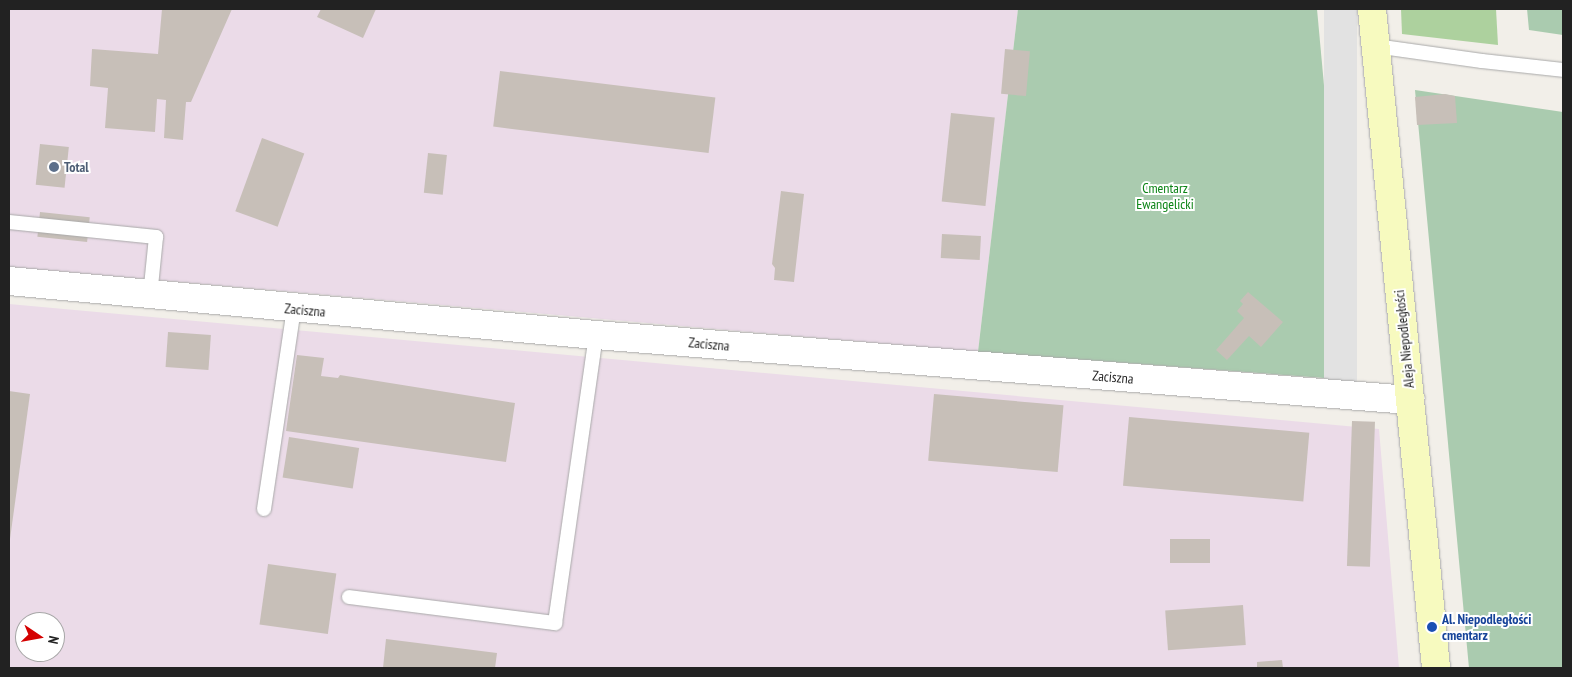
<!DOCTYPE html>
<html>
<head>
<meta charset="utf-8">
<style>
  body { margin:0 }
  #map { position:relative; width:1572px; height:677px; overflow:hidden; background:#f2efe9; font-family:"PT Sans Narrow",sans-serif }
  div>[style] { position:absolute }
  .industrial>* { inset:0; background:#ebdbe8 }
  .forest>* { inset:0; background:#add19e }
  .cemetery>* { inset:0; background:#aacbaf }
  .parking>* { inset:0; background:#e2e2e2; transform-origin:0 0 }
  .building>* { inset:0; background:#c7bfb8; transform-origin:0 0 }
  .roads { filter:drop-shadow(0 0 1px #a9a9a9) drop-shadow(0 0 1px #a9a9a9) }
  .lane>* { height:14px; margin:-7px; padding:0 7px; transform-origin:7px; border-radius:7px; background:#fff }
  .street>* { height:28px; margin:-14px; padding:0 14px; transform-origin:14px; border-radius:14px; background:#fff }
  .secondary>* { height:28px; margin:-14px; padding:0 14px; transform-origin:14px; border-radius:14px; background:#f7fabf }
  .dots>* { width:14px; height:14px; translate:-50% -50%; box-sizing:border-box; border:2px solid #fff; border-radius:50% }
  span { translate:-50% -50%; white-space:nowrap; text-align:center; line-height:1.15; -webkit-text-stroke:4px #fff; paint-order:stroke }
  .service-label { font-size:14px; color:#4e5e75; font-weight:700 }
  .left { translate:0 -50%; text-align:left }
  .park-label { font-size:14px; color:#0c8416 }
  .street-label { font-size:14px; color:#222 }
  .transit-label { font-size:14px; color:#164399; font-weight:700 }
  .frame { position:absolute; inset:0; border:10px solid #222; pointer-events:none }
  .north { position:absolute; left:15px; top:612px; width:50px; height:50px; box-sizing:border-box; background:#fff; border:1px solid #a7a7a7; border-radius:50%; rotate:102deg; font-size:14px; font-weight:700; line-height:20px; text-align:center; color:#222 }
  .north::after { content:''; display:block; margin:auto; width:18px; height:22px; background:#d40000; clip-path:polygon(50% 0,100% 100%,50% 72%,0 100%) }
</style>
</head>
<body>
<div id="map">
  <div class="industrial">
    <i style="clip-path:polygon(9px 9px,1018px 9px,978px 352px,9px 267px)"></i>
    <i style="clip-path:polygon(evenodd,9px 304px,1379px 429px,1399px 668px,9px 668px,9px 304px,25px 622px,55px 622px,55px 652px,25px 652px,25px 622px)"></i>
  </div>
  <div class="forest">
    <i style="clip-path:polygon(1401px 9px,1496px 9px,1498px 45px,1402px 34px)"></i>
  </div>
  <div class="cemetery">
    <i style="clip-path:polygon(1018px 9px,1317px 9px,1351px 380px,978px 352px)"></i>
    <i style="clip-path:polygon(1527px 9px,1563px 9px,1563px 35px,1529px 30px)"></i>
    <i style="clip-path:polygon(1415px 90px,1563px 112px,1563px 668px,1469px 668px)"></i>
  </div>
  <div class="parking">
    <i style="left:1324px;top:9px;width:33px;height:374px"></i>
  </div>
  <div class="building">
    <i style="clip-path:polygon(162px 9px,232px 9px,191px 102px,186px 102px,183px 140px,164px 138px,166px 100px,157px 99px,155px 132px,105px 128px,108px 88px,90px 86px,92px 49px,158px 54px)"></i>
    <i style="clip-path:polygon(321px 9px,376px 9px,363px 38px,317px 17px)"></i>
    <i style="left:1005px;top:49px;width:25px;height:45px;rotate:5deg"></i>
    <i style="left:500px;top:71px;width:217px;height:56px;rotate:7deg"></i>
    <i style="clip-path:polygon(1445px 94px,1455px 96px,1457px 123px,1417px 125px,1415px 97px)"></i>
    <i style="left:951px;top:113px;width:44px;height:89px;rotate:6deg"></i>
    <i style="left:262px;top:138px;width:45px;height:78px;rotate:20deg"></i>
    <i style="left:40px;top:144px;width:29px;height:41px;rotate:6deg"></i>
    <i style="left:428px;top:153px;width:19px;height:40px;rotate:6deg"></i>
    <i style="clip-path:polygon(781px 191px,804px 194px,794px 282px,774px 280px,775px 268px,772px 264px)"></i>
    <i style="left:40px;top:212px;width:50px;height:25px;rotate:6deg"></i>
    <i style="left:942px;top:234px;width:39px;height:24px;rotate:3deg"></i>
    <i style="clip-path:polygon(1248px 292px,1283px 322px,1261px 347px,1249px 336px,1227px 360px,1216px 350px,1244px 318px,1237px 311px,1243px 304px,1240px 301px)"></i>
    <i style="left:168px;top:332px;width:43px;height:35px;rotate:4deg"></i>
    <i style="clip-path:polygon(297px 355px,324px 358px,321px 376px,338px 378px,340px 375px,515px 403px,506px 462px,286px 431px)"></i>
    <i style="clip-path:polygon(9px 391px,30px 394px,10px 539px,9px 539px)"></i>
    <i style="left:934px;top:394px;width:130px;height:67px;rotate:5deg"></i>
    <i style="left:1129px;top:417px;width:181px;height:69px;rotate:5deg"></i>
    <i style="left:1352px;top:421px;width:23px;height:145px;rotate:2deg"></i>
    <i style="left:289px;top:437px;width:71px;height:41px;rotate:9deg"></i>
    <i style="left:1210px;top:539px;width:24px;height:40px;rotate:90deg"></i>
    <i style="left:268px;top:564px;width:69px;height:61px;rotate:8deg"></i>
    <i style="left:1243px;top:605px;width:40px;height:78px;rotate:86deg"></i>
    <i style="clip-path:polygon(386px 639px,497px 653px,495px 668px,383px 668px)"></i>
    <i style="clip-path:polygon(1282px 660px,1283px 668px,1257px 668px,1257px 662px)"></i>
  </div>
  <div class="roads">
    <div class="lane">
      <i style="left:1375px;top:46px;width:108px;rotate:8deg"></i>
      <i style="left:1482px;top:61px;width:81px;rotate:6.3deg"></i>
      <i style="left:9px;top:222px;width:148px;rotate:5.8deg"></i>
      <i style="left:156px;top:237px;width:59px;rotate:95.8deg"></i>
      <i style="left:264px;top:509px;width:202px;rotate:-81.5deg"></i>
      <i style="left:349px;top:597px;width:208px;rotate:7.2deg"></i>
      <i style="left:555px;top:623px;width:291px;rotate:-81.9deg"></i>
    </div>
    <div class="street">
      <i style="left:9px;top:281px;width:589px;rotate:5.26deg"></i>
      <i style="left:596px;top:335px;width:817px;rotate:4.57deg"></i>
    </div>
    <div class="secondary">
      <i style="left:1372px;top:9px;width:662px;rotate:84.45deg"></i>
    </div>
  </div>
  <div class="dots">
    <i style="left:54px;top:167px;background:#5c6f8a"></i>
    <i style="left:1432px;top:627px;background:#1a4fb4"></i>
  </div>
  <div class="service-label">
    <span class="left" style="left:64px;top:167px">Total</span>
  </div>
  <div class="park-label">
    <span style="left:1165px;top:196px">Cmentarz<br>Ewangelicki</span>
  </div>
  <div class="street-label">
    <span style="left:305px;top:310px;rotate:5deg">Zaciszna</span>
    <span style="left:1404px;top:339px;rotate:-96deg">Aleja Niepodległości</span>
    <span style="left:709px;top:344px;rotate:5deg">Zaciszna</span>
    <span style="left:1113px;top:377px;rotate:5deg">Zaciszna</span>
  </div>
  <div class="transit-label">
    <span class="left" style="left:1442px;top:627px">Al. Niepodległości<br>cmentarz</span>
  </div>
  <div class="frame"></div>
  <div class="north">N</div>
</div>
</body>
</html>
